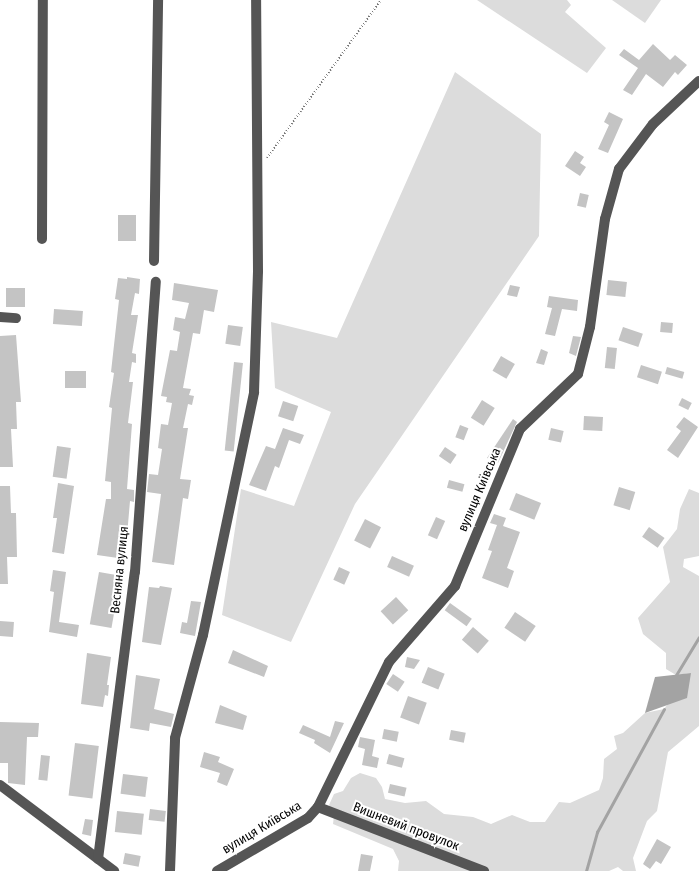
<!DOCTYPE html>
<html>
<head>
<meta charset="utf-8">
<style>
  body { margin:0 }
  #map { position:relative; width:699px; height:871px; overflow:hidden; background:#fff; font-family:"Fira Sans Condensed",sans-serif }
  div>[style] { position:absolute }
  .green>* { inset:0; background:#dcdcdc }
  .water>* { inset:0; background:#a3a3a3 }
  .stream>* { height:3px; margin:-1.5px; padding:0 1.5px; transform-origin:1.5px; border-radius:1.5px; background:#a3a3a3 }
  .building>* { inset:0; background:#c4c4c4; transform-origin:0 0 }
  .path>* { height:2px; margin-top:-1px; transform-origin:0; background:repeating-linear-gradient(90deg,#777 0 1px,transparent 0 3px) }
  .minor>* { height:10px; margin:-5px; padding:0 5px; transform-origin:5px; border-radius:5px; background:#555 }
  span { translate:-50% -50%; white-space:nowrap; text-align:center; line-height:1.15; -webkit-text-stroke:4px #fff; paint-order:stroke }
  .street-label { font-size:13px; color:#000 }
</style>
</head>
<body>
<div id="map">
  <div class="green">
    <i style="clip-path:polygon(477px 0,567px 0,571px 5px,565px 12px,606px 48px,587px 73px)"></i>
    <i style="clip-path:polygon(612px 0,661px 0,645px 23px)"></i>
    <i style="clip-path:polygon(455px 72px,541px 134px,539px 236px,355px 504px,291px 642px,222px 615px,241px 489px,294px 506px,331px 412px,275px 388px,271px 322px,337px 338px)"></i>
    <i style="clip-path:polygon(689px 489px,699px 493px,699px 556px,684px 559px,683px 567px,699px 576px,699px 726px,668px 752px,657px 811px,647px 821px,633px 858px,636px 871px,623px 871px,618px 867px,609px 871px,398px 871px,399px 861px,393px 849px,333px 824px,334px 815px,329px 805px,334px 794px,343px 791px,351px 778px,360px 773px,376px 778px,382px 787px,385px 799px,405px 803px,426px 801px,444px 814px,473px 817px,491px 824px,512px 815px,530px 822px,545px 822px,559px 802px,570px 803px,599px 790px,603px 778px,604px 759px,617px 749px,614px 736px,623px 733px,645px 713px,664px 709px,691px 673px,676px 675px,666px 669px,666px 653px,643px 634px,638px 618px,670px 582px,663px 547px,677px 529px,680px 509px)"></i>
  </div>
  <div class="water">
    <i style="clip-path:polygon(691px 673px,687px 698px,645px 713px,655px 677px)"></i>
  </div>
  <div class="stream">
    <i style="left:676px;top:675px;width:44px;rotate:-58.8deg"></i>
    <i style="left:586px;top:871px;width:41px;rotate:-74.2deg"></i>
    <i style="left:597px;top:832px;width:140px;rotate:-61.4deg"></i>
  </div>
  <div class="building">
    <i style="clip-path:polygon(653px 44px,670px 60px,675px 55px,687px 65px,678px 75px,675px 72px,663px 87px,646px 74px,632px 95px,623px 90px,638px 68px,619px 55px,624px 49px,639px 60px)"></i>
    <i style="clip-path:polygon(609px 112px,623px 119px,608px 153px,598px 149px,609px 125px,604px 122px)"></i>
    <i style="clip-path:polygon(575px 151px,584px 157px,580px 163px,586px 167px,580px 176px,565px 166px)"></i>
    <i style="left:580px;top:193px;width:9px;height:13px;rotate:13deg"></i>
    <i style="left:136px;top:215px;width:26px;height:18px;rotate:90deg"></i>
    <i style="clip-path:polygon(127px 277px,140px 279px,139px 294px,135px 293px,131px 315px,138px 315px,132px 353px,136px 354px,136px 363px,132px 362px,129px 382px,133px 382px,128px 423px,132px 424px,127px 489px,134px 490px,134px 502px,130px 501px,125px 559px,97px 555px,106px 499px,111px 499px,111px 482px,105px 481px,112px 408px,109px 407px,114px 373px,111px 372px,119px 300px,115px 299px,118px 278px,127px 279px)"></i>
    <i style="left:608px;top:280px;width:19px;height:15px;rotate:6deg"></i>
    <i style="clip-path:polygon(174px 283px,218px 290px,214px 312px,204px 310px,200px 334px,193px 333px,183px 388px,191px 389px,189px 395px,194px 396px,192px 405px,188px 404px,183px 428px,188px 428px,180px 479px,191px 480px,188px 499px,183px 498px,174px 565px,152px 562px,161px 494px,147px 492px,149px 474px,158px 475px,162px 449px,158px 448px,161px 424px,168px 425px,172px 403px,166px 402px,167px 397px,161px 396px,170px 350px,177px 351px,180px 332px,173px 330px,175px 317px,185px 319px,189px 303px,172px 300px)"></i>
    <i style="clip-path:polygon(510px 285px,520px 287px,517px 297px,507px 295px)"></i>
    <i style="left:6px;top:288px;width:19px;height:19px"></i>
    <i style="clip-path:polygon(549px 296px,578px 300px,577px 311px,562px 309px,555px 336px,545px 334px,552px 308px,547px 307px)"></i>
    <i style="left:54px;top:309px;width:29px;height:15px;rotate:4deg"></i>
    <i style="left:661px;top:322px;width:12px;height:10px;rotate:5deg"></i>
    <i style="left:228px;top:325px;width:15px;height:19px;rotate:8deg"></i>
    <i style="left:623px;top:327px;width:21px;height:14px;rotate:19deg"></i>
    <i style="clip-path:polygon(16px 335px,21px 402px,16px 402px,17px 429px,11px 429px,13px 467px,0 467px,0 336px)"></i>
    <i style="clip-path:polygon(573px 336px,581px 337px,576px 356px,569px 353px)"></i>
    <i style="left:607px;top:347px;width:10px;height:21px;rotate:6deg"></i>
    <i style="clip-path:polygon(541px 349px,548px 352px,544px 365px,536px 363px)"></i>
    <i style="left:501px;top:356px;width:16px;height:17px;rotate:30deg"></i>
    <i style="left:234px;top:362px;width:9px;height:89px;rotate:6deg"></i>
    <i style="left:641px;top:365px;width:22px;height:13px;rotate:18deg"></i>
    <i style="left:667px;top:367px;width:18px;height:7px;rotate:16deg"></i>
    <i style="left:65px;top:371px;width:21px;height:17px"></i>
    <i style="left:682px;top:398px;width:11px;height:8px;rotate:27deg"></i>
    <i style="left:482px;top:400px;width:15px;height:21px;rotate:32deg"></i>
    <i style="left:283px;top:401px;width:16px;height:16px;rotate:18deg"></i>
    <i style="left:584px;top:416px;width:19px;height:14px;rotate:3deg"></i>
    <i style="clip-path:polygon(684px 417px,698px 427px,678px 458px,667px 450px,681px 431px,676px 427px)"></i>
    <i style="clip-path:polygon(513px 419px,517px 422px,498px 463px,487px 458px)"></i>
    <i style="left:460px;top:425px;width:9px;height:13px;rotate:21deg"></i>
    <i style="clip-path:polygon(283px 428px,304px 435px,300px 444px,289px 440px,279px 468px,275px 466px,266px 491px,249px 485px,266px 446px,275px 449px)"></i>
    <i style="left:551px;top:428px;width:13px;height:12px;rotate:13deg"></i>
    <i style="left:57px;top:446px;width:14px;height:31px;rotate:8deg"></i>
    <i style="left:445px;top:447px;width:14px;height:11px;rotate:34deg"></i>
    <i style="left:449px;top:480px;width:16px;height:8px;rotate:15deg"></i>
    <i style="clip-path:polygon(58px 483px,74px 486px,64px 554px,52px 552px,57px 518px,53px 518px)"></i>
    <i style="clip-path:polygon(0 486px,10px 486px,11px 513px,16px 513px,17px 557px,7px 557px,8px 584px,0 584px)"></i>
    <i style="left:619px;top:487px;width:17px;height:19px;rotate:17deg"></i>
    <i style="left:516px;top:493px;width:27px;height:18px;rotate:22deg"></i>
    <i style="clip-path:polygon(494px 514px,506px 518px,503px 526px,520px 532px,507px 568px,514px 571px,508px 588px,482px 578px,492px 551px,488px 550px,497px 525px,490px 523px)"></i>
    <i style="left:436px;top:517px;width:10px;height:20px;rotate:24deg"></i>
    <i style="left:365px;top:519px;width:18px;height:24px;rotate:27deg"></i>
    <i style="left:649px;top:527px;width:19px;height:12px;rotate:35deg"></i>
    <i style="left:392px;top:556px;width:24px;height:12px;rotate:24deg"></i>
    <i style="left:339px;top:567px;width:12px;height:14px;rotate:24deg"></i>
    <i style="clip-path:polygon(53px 570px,66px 572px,59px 622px,79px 625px,77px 637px,49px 632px,54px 592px,50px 591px)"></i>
    <i style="left:99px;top:572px;width:22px;height:53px;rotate:10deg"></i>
    <i style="clip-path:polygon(160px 586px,172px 588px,161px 645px,142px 642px,149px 587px,159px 588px)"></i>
    <i style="left:396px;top:597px;width:18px;height:21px;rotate:47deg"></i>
    <i style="clip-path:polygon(191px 601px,201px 602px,195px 636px,180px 633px,182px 622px,187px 623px)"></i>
    <i style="left:450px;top:603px;width:27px;height:9px;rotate:36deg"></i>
    <i style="left:515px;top:612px;width:25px;height:19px;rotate:34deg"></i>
    <i style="left:0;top:621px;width:14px;height:15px;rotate:4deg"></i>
    <i style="left:473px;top:627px;width:21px;height:17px;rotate:41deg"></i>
    <i style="clip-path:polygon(233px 650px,268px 666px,264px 677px,228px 663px)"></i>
    <i style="clip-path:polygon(87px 653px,111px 657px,107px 685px,109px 685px,108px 696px,105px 695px,103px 707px,81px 704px)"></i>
    <i style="clip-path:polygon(407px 657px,420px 660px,414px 669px,405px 667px)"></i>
    <i style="left:428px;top:667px;width:18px;height:17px;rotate:22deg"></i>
    <i style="left:393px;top:674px;width:14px;height:12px;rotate:34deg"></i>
    <i style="clip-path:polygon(136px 675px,160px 679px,154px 709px,174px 714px,171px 727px,150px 723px,149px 731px,130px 728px)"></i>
    <i style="left:408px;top:696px;width:20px;height:23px;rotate:20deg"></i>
    <i style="clip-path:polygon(220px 705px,247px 716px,243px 730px,215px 723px)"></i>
    <i style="clip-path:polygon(335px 721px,344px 723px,330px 753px,314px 743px,315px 740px,299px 733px,303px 725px,330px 737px)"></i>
    <i style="clip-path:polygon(0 722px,39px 723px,38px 737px,27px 737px,25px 785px,8px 783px,8px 763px,0 763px)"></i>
    <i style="left:384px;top:729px;width:15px;height:10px;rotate:11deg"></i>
    <i style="left:451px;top:730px;width:15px;height:10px;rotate:11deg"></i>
    <i style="clip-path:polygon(360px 737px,375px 740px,372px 756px,379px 758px,377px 768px,362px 765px,365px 749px,358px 747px)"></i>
    <i style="left:75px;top:743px;width:24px;height:53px;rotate:7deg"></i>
    <i style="clip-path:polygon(204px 752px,220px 757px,218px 762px,234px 769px,227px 786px,217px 782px,220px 773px,200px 767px)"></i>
    <i style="left:389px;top:754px;width:16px;height:10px;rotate:15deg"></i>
    <i style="left:41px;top:755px;width:9px;height:25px;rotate:6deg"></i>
    <i style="left:123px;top:774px;width:25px;height:20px;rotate:7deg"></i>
    <i style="left:390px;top:784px;width:17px;height:9px;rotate:13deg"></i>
    <i style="left:150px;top:809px;width:16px;height:11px;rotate:7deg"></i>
    <i style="left:117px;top:811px;width:27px;height:21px;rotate:6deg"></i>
    <i style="clip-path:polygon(85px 819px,93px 820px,91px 836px,82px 834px)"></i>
    <i style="clip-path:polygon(657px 839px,671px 847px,661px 864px,656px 861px,650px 869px,643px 864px)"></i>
    <i style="left:125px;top:853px;width:16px;height:11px;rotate:11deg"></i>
    <i style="clip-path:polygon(361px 854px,373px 856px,370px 871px,358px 871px)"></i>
  </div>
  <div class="path">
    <i style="left:267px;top:158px;width:195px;rotate:-54.2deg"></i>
  </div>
  <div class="minor">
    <i style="left:42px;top:239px;width:239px;rotate:-89.8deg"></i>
    <i style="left:154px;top:261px;width:261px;rotate:-89.1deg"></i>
    <i style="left:0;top:317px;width:16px;rotate:4deg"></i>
    <i style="left:0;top:785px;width:143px;rotate:37deg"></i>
    <i style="left:318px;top:807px;width:178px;rotate:21.1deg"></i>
    <i style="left:98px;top:859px;width:289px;rotate:-82.7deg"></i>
    <i style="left:135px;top:572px;width:291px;rotate:-85.9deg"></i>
    <i style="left:170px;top:871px;width:133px;rotate:-87.8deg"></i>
    <i style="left:175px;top:738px;width:107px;rotate:-74.8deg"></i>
    <i style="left:203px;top:635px;width:248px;rotate:-78.1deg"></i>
    <i style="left:254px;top:392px;width:121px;rotate:-88.1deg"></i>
    <i style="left:258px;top:271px;width:271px;rotate:-90.4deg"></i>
    <i style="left:217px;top:871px;width:105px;rotate:-30.2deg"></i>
    <i style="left:308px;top:818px;width:15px;rotate:-48deg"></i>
    <i style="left:318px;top:807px;width:161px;rotate:-63.9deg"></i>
    <i style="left:389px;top:662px;width:101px;rotate:-49deg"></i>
    <i style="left:455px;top:586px;width:170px;rotate:-67.5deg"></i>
    <i style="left:520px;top:429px;width:80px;rotate:-43.5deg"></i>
    <i style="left:578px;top:374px;width:49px;rotate:-75.7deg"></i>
    <i style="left:590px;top:327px;width:109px;rotate:-82.1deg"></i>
    <i style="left:605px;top:219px;width:52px;rotate:-74.4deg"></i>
    <i style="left:619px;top:169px;width:56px;rotate:-52.9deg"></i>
    <i style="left:653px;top:124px;width:63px;rotate:-43.1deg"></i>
  </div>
  <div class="street-label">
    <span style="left:480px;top:490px;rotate:-67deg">вулиця Київська</span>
    <span style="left:120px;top:570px;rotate:-84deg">Весняна вулиця</span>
    <span style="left:406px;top:827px;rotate:21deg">Вишневий провулок</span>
    <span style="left:262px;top:828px;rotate:-31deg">вулиця Київська</span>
  </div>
</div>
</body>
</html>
